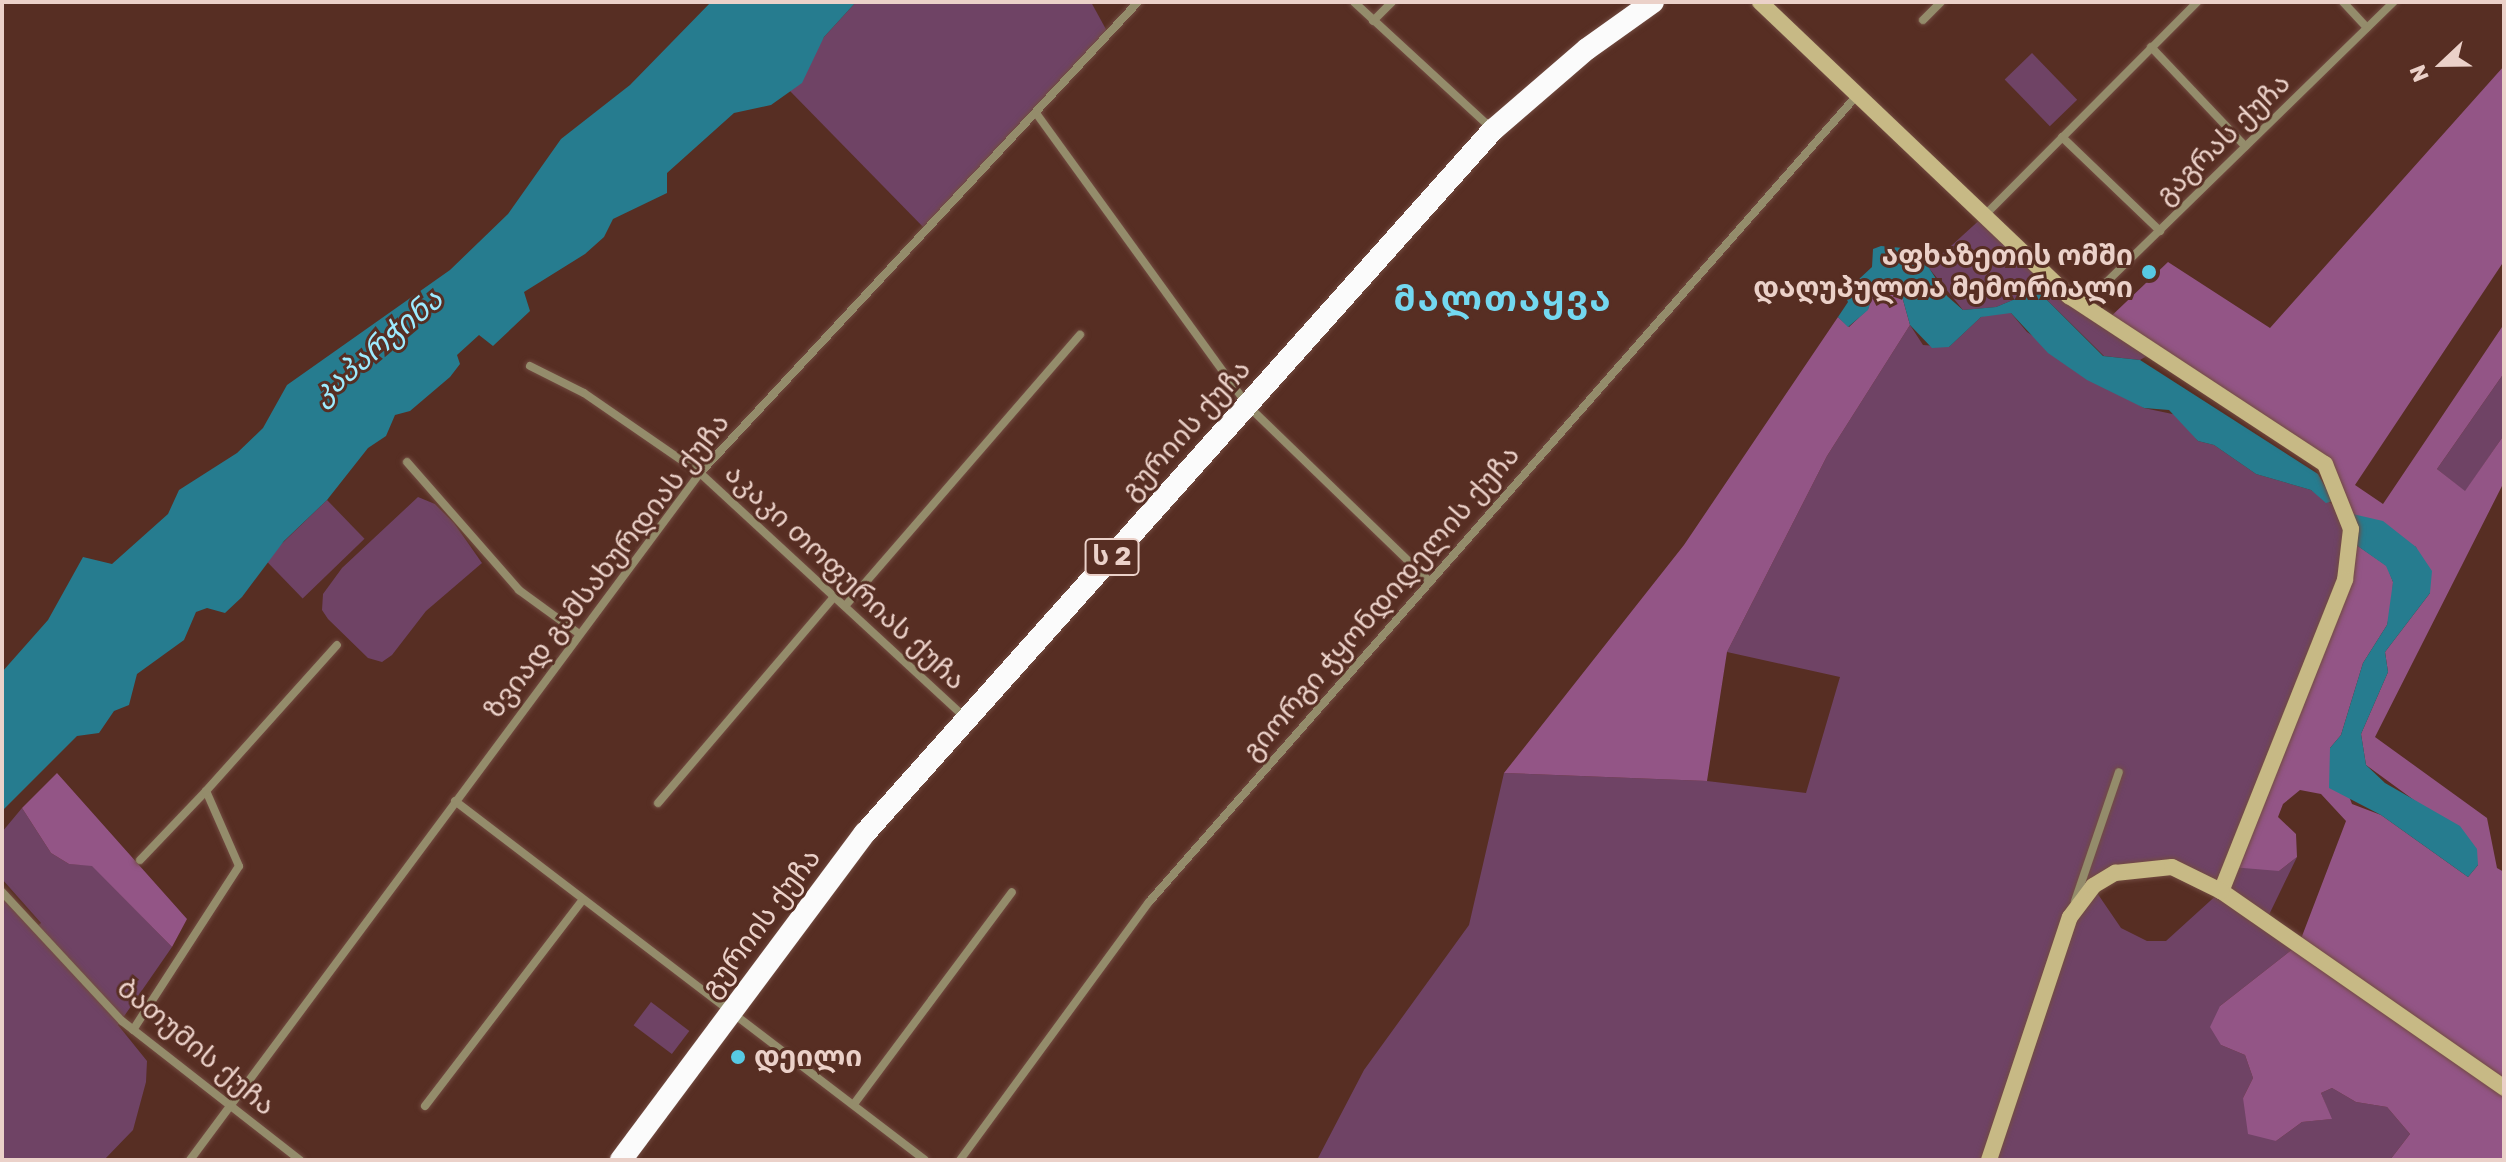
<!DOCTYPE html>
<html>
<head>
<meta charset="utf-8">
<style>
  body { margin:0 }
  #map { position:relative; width:2506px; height:1162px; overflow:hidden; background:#572e23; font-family:Rubik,"Noto Sans Georgian",sans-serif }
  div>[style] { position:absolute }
  .green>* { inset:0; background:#6f4365; transform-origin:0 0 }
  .forest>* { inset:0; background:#935586 }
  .water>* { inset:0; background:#267c8f }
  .roads { filter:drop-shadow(0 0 2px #724b41) drop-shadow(0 0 2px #724b41) }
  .street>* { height:8px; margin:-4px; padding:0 4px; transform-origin:4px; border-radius:4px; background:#948c6b }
  .secondary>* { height:16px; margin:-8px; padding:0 8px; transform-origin:8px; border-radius:8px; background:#c7b985 }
  .highway>* { height:22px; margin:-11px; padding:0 11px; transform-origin:11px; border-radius:11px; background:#fbfbfb }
  .dots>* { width:22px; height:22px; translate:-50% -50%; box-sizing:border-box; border:4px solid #572e23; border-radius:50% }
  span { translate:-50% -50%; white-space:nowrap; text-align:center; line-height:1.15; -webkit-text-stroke:6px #572e23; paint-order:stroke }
  .shield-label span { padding:2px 6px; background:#572e23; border:2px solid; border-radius:6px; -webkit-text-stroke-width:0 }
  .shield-label { font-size:26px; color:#ebd1c9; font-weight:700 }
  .street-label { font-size:28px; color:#ebd1c9 }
  .poi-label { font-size:28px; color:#ebd1c9; font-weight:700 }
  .right { translate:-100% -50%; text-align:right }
  .left { translate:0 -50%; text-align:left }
  .water-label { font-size:30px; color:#9debff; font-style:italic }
  .district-label { font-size:36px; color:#73d8f0; font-weight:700; letter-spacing:2px }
  .frame { position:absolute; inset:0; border:4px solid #ebd1c9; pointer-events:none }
  .north { position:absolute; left:2402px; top:24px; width:80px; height:80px; -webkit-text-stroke:6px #572e23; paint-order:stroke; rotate:248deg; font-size:22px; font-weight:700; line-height:32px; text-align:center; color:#ebd1c9 }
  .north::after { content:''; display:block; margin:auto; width:28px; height:36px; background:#ebd1c9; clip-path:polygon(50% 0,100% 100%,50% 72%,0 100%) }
</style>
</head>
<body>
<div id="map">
  <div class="green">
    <i style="clip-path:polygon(856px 2px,1091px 2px,1108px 33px,928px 232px,789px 90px,824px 37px)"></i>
    <i style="left:2032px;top:53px;width:65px;height:38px;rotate:46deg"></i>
    <i style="clip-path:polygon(1985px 215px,2063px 291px,2150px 354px,2140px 360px,2104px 356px,2037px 290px,1996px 307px,1963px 310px,1928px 267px)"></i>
    <i style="clip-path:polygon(evenodd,1996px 311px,2011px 313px,2027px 332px,2144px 408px,2177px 415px,2198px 441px,2214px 445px,2256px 474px,2311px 490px,2344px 512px,2352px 542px,2255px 810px,2279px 871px,2297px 857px,2266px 921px,2299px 944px,2220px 1006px,2221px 1045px,2245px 1055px,2253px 1078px,2243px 1098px,2276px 1141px,2302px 1122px,2331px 1119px,2321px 1093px,2332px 1088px,2356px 1102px,2387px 1107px,2410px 1134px,2390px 1160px,1317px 1160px,1364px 1070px,1469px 925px,1504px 773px,1707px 781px,1806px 793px,1840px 677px,1727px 652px,1827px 456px,1910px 325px,1923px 345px,1949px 347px,1981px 317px,1996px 311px,2172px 867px,2221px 891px,2166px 941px,2147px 941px,2121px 928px,2093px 887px,2172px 867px)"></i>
    <i style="clip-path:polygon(2504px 373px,2504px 435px,2465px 492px,2437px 469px)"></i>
    <i style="clip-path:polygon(418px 497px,435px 504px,454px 523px,482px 563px,426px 611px,392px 655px,382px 662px,368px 658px,328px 619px,322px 610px,323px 594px,342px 568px)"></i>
    <i style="left:327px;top:500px;width:54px;height:86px;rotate:46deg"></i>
    <i style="clip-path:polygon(22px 808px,51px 853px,69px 864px,92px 865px,172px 947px,118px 1025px,147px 1061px,146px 1082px,133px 1130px,104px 1160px,2px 1160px,2px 898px,33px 930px,41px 923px,2px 879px,2px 832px)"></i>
    <i style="left:651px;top:1002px;width:48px;height:29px;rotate:37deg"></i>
  </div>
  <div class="forest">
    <i style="clip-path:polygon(2504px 66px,2504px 261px,2355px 485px,2383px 504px,2504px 324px,2504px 373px,2437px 469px,2465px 491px,2504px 435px,2504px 482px,2375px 737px,2487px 818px,2497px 868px,2504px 872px,2504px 1160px,2390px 1160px,2410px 1134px,2387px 1107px,2356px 1102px,2332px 1088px,2321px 1093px,2332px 1119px,2302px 1122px,2276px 1141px,2248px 1134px,2243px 1098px,2253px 1078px,2245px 1055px,2221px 1045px,2210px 1027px,2220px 1006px,2299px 944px,2346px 821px,2321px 794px,2300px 790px,2283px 804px,2278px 817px,2296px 834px,2297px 857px,2279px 871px,2231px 867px,2352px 542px,2387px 566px,2393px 582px,2392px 605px,2387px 625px,2363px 663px,2341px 735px,2330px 748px,2352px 804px,2381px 815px,2468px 877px,2478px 865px,2418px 803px,2366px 765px,2361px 734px,2388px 672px,2385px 652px,2430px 593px,2416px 547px,2344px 512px,2324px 464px,2104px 323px,2168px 262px,2270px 328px)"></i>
    <i style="clip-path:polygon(1877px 283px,1883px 286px,1881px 300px,1900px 289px,1910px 325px,1827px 456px,1727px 652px,1707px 781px,1504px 773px,1684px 545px,1838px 317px,1849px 327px,1868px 309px)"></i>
    <i style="clip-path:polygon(57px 773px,187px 919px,172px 947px,92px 866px,69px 864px,51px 853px,22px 808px)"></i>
  </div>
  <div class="water">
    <i style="clip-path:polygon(711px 2px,856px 2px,824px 37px,802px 83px,771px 105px,734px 113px,667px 173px,667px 193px,613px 219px,604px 237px,585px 254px,524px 292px,530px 311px,493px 346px,479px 335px,457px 355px,460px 364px,450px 377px,410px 411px,395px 415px,386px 436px,368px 448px,327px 500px,284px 541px,242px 597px,225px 613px,207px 608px,196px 612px,184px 640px,137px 674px,129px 705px,114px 711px,99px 733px,77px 736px,2px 811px,2px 672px,48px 620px,83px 557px,112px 564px,168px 514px,179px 490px,237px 453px,263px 428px,287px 385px,450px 270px,508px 214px,561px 139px,630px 85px)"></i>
    <i style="clip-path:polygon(1881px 246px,1903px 248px,1922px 257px,1947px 296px,1963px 310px,1996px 307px,2037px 290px,2103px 356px,2140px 360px,2318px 474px,2333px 501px,2326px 503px,2311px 490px,2256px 474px,2214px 445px,2198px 441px,2169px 410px,2144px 408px,2087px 380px,2048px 353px,2011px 313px,1981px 317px,1949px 347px,1932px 348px,1910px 325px,1900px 289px,1881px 301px,1883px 286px,1877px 283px,1868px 310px,1848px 327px,1838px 317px,1848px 302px,1844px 293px,1872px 267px,1873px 249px)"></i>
    <i style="clip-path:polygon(2344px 512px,2383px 521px,2416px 547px,2432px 571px,2430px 593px,2385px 652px,2388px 672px,2361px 734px,2366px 765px,2385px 783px,2460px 826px,2477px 849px,2478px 865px,2468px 877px,2381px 815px,2329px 788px,2330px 748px,2341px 735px,2363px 663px,2387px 625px,2393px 582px,2386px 566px,2352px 542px)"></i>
  </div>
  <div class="roads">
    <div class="street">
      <i style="left:1354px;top:2px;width:189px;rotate:42.6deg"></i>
      <i style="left:2343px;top:2px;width:35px;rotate:47deg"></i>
      <i style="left:1923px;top:20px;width:25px;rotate:-45deg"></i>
      <i style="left:1373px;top:21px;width:27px;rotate:-45deg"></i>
      <i style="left:2151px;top:47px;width:137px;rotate:46.5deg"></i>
      <i style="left:1036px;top:113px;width:362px;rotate:54.1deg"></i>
      <i style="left:1248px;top:406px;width:253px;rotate:44deg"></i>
      <i style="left:2062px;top:137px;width:136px;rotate:43.8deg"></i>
      <i style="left:1985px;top:215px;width:301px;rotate:-45.1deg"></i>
      <i style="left:2082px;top:306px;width:436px;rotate:-44.3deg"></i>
      <i style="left:530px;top:366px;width:60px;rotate:26.6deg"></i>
      <i style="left:584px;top:393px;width:141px;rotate:34.6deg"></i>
      <i style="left:700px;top:473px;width:359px;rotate:42.7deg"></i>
      <i style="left:407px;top:462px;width:170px;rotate:48.8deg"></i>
      <i style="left:519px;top:590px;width:73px;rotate:36.1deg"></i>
      <i style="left:845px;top:606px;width:359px;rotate:-49.1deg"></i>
      <i style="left:455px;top:801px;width:591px;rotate:37.37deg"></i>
      <i style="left:658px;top:803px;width:271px;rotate:-49.5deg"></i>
      <i style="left:140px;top:860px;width:95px;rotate:-46.3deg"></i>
      <i style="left:2px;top:892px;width:176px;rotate:47.1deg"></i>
      <i style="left:122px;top:1021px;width:226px;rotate:38deg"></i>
      <i style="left:2075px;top:901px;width:136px;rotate:-71.2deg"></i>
      <i style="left:133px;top:1030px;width:195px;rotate:-57.1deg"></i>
      <i style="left:239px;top:866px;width:82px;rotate:-113.7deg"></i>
      <i style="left:206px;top:791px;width:196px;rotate:-48.1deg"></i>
      <i style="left:854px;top:1104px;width:264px;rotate:-53.3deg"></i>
      <i style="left:425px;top:1106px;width:260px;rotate:-52.6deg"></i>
      <i style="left:190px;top:1160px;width:856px;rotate:-53.41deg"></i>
      <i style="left:700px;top:473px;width:643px;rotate:-47.08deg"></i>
      <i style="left:960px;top:1160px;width:320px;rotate:-53.8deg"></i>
      <i style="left:1149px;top:902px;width:1075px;rotate:-48.73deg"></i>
    </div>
    <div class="secondary">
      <i style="left:1760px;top:2px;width:427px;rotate:43.6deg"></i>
      <i style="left:2069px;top:296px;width:306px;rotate:33.3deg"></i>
      <i style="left:2325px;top:464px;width:70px;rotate:68.2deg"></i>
      <i style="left:2351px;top:529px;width:51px;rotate:96.7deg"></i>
      <i style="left:2345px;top:580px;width:335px;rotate:111.7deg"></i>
      <i style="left:2221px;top:891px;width:345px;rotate:34.8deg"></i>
      <i style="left:1989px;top:1160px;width:256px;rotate:-71.6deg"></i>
      <i style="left:2070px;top:917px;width:39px;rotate:-53deg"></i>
      <i style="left:2093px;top:886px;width:26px;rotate:-31deg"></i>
      <i style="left:2115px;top:873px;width:57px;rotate:-6deg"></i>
      <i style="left:2172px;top:867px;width:55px;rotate:26.1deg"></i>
    </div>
    <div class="highway">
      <i style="left:621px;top:1160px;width:408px;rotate:-53.3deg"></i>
      <i style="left:865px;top:833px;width:943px;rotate:-48.23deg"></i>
      <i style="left:1493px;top:130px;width:124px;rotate:-40.8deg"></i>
      <i style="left:1587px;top:49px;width:81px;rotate:-35.5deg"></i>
    </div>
  </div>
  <div class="dots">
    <i style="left:2149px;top:272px;background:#57c9e3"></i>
    <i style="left:738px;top:1057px;background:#57c9e3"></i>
  </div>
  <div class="shield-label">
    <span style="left:1112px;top:557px">ს 2</span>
  </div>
  <div class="street-label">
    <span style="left:2223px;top:139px;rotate:-44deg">გაგრას ქუჩა</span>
    <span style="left:1186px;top:430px;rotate:-48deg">გურიის ქუჩა</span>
    <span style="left:607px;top:566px;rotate:-52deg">ზვიად გამსახურდიას ქუჩა</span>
    <span style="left:845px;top:577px;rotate:43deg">აკაკი თოფურიას ქუჩა</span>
    <span style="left:1381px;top:603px;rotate:-49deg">გიორგი ჭყონდიდელის ქუჩა</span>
    <span style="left:761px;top:923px;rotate:-53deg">გურიის ქუჩა</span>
    <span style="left:196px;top:1047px;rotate:40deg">ბათუმის ქუჩა</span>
  </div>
  <div class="poi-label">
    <span class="right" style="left:2133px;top:272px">აფხაზეთის ომში<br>დაღუპულთა მემორიალი</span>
    <span class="left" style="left:754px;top:1057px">დეილი</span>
  </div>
  <div class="water-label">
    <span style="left:377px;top:347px;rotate:-40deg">კაპარჭინა</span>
  </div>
  <div class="district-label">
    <span style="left:1503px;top:299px">მალთაყვა</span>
  </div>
  <div class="frame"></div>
  <div class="north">N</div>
</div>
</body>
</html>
